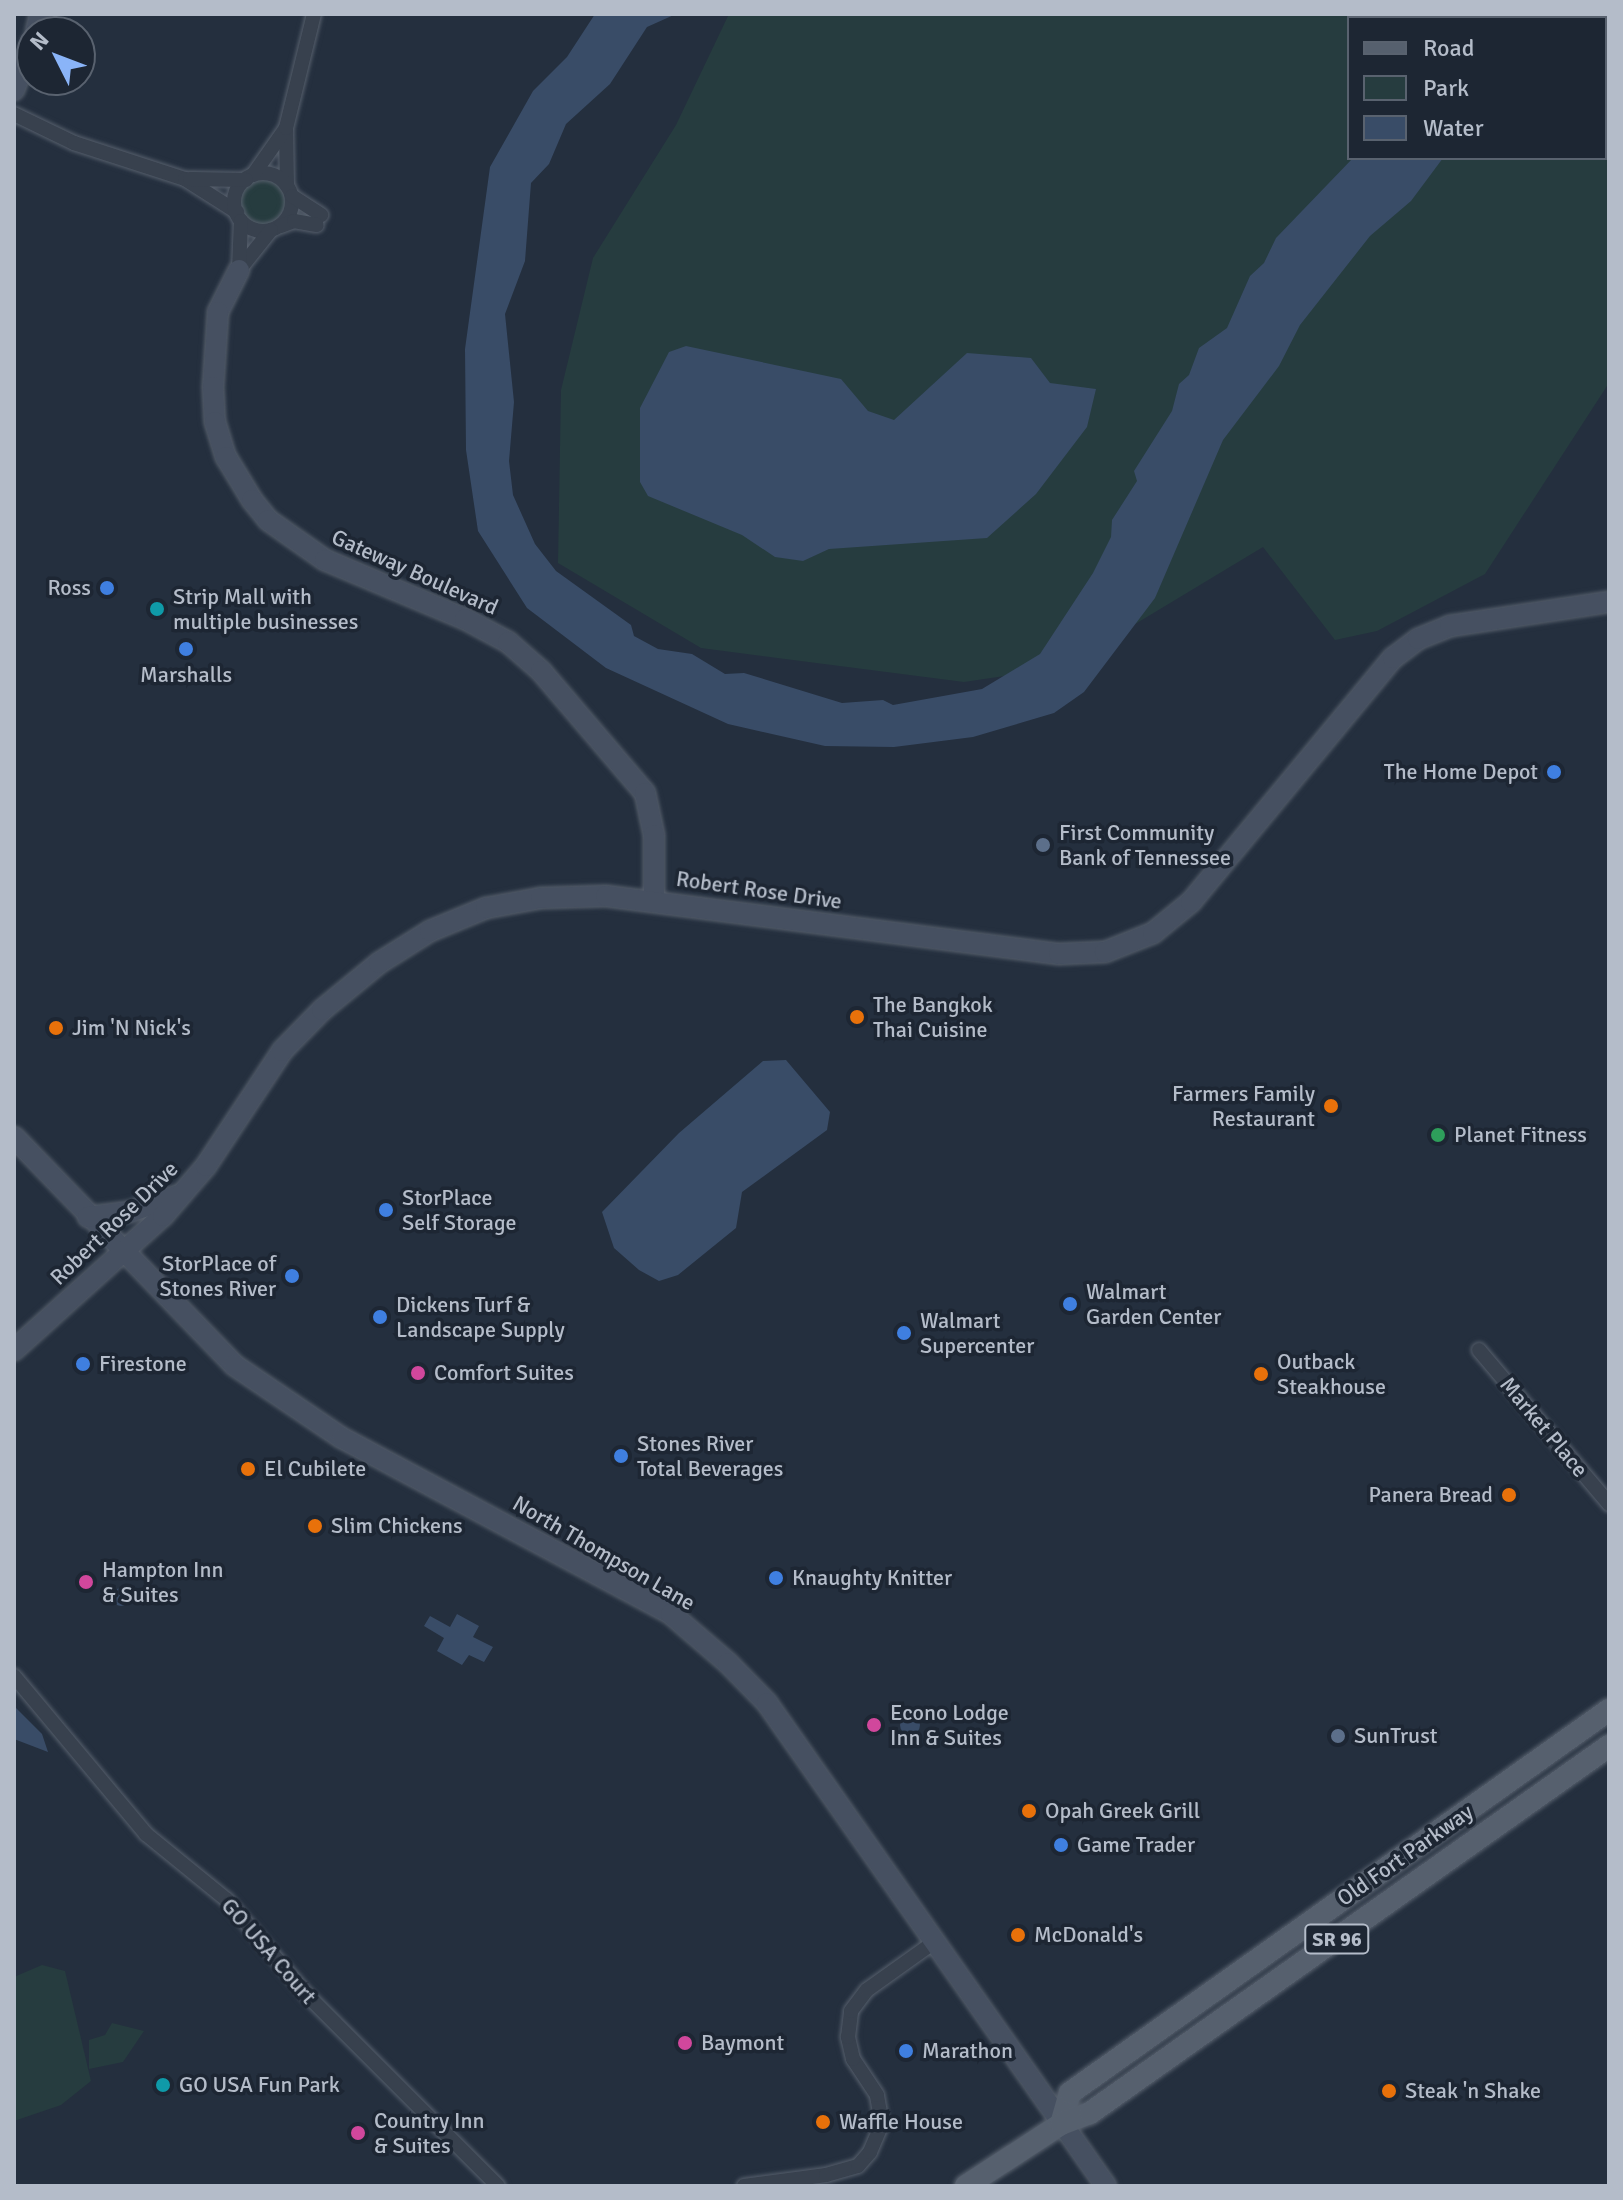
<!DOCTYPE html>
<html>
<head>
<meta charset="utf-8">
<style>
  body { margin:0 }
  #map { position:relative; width:1623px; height:2200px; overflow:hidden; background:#242f3e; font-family:Signika,sans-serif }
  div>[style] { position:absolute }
  .green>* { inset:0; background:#263c3f }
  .round { border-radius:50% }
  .water>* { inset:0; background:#394c67 }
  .roads { filter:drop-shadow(0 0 2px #565f6c) drop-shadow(0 0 2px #565f6c) }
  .street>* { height:14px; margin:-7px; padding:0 7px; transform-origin:7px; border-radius:7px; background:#38414e }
  .street>.ring { margin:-7px; padding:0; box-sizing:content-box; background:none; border:14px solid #38414e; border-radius:50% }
  .secondary>* { height:20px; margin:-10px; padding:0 10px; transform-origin:10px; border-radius:10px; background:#465061 }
  .primary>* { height:22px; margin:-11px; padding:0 11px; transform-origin:11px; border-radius:11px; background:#56606e }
  .dots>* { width:22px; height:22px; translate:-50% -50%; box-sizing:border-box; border:4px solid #1d2633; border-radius:50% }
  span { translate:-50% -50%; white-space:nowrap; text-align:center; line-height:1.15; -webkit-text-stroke:7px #1d2633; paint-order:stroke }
  .shield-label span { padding:2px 6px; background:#1d2633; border:2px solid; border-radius:6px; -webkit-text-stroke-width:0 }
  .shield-label { font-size:20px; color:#b4bcc9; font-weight:700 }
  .street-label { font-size:22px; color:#b4bcc9 }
  .poi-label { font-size:22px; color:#b4bcc9 }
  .right { translate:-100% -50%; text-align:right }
  .left { translate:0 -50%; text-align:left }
  .frame { position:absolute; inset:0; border:16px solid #b4bcc9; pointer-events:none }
  .legend { position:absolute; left:1347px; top:16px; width:260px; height:144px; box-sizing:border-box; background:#1d2633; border:2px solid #59626f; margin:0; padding:10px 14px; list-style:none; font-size:24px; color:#b4bcc9 }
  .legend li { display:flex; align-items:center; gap:16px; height:40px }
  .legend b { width:40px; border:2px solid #59626f }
  .north { position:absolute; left:16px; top:16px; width:80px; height:80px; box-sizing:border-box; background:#1d2633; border:2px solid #59626f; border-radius:50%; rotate:312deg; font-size:22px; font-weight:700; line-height:32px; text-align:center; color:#b4bcc9 }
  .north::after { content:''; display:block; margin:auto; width:28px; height:36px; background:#8ab4f8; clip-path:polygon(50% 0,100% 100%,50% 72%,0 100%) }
</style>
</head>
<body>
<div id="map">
  <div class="green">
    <i style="clip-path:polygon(evenodd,729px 14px,1609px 14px,1609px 383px,1485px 574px,1377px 631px,1335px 640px,1263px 547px,1064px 667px,964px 682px,701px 648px,558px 563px,561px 390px,593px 258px,676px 125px,729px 14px,1349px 18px,1605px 18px,1605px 158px,1349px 158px,1349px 18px)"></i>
    <i class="round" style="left:240px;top:180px;width:46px;height:46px"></i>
    <i style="clip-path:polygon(42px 1965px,65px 1971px,91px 2081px,61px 2105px,14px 2121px,14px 1977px)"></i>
    <i style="clip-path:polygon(112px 2023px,144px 2031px,123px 2062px,89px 2069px,89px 2040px,105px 2035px)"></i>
  </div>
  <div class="water">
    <i style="clip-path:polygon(595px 14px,676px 14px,647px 27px,610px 84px,566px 124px,549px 164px,531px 183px,525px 261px,505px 314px,514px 402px,509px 461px,513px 495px,535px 544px,556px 571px,631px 625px,634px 636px,658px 649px,692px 654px,725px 674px,744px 673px,842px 703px,883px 700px,893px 705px,982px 689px,1040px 654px,1093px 573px,1111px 537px,1112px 520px,1137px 481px,1134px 471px,1172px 411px,1179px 384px,1189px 375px,1199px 348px,1227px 328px,1250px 276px,1264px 263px,1276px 238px,1353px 158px,1443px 158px,1411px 201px,1370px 236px,1300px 325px,1279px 366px,1223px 440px,1155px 598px,1084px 692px,1054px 713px,973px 737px,894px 747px,825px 746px,728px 724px,606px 668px,527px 608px,478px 531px,466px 450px,465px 349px,490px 167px,533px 91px,567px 57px)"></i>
    <i style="clip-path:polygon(1485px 14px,1580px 14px,1480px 18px)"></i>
    <i style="clip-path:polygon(686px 346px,841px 379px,868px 411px,894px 420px,967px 353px,1031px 358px,1050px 383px,1096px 389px,1087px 427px,1036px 494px,987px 538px,829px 549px,803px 561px,775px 557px,742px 535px,648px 496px,640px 482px,640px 408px,669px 352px)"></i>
    <i style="clip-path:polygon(786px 1060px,830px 1112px,827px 1130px,742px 1192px,736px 1228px,678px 1275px,659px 1281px,639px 1270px,614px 1248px,602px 1212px,679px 1133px,763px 1061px)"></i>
    <i class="round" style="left:112px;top:1588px;width:18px;height:18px"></i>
    <i style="clip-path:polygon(457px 1614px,479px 1626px,473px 1637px,493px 1647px,484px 1662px,469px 1655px,462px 1665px,437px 1651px,444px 1638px,424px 1626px,430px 1616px,450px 1627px)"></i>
    <i style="clip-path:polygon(14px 1706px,42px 1734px,48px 1752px,14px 1739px)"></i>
    <i class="round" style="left:900px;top:1715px;width:20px;height:20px"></i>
  </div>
  <div class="roads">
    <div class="street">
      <i style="left:14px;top:114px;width:67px;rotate:25.8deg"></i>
      <i style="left:74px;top:143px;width:117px;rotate:18deg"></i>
      <i style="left:185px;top:179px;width:62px;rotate:32.4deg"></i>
      <i style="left:286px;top:129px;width:57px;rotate:89deg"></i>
      <i class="ring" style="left:234px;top:173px;width:44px;height:44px"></i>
      <i style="left:253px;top:175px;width:57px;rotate:-54.9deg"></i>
      <i style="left:286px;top:128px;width:117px;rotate:-76.2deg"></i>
      <i style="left:190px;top:179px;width:56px;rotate:1deg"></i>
      <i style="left:292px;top:196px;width:35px;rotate:33deg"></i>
      <i style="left:281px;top:226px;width:14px;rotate:-21deg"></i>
      <i style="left:294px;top:221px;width:23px;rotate:10deg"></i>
      <i style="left:239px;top:270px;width:51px;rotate:-51.3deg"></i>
      <i style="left:239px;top:270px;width:49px;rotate:-87.7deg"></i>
      <i style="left:1479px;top:1350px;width:202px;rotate:49.8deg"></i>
      <i style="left:14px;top:1676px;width:206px;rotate:50.1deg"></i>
      <i style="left:146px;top:1834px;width:104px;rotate:39.2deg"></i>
      <i style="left:227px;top:1900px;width:124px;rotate:49.9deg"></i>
      <i style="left:307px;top:1995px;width:270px;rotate:45deg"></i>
      <i style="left:744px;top:2186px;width:83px;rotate:-7.6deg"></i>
      <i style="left:826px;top:2175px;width:33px;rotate:-16deg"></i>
      <i style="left:858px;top:2166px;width:18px;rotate:-49deg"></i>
      <i style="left:870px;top:2152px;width:30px;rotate:-67deg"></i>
      <i style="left:882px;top:2124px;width:29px;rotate:-100deg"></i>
      <i style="left:877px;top:2095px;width:43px;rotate:-123.7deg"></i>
      <i style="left:853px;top:2059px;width:23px;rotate:-103deg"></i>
      <i style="left:848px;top:2037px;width:26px;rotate:-83deg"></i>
      <i style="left:851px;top:2011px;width:26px;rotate:-53deg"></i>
      <i style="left:867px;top:1990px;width:81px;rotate:-35.5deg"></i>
    </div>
    <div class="secondary">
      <i style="left:36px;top:32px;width:18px;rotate:-77deg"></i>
      <i style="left:14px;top:90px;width:51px;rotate:-69.4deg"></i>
      <i style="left:239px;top:270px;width:47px;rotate:116.6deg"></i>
      <i style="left:218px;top:312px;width:75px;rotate:93.8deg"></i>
      <i style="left:213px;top:387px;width:35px;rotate:87deg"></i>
      <i style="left:215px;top:422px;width:37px;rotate:73deg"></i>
      <i style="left:226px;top:457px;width:50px;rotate:58.8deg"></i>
      <i style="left:252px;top:500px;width:26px;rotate:51deg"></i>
      <i style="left:268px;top:520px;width:70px;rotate:35.1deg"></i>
      <i style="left:325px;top:560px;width:152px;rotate:22.9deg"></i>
      <i style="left:465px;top:619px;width:49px;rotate:28.1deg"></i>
      <i style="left:508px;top:642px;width:44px;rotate:41.3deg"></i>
      <i style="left:541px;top:671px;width:160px;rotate:49.6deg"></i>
      <i style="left:645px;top:793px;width:43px;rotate:77.9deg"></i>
      <i style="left:654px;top:835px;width:65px;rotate:90deg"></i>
      <i style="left:14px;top:1137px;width:317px;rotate:46deg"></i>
      <i style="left:234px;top:1365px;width:130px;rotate:34.1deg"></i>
      <i style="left:342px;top:1438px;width:373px;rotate:28.1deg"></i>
      <i style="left:671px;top:1614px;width:75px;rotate:40.7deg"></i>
      <i style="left:728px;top:1663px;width:56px;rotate:45.7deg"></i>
      <i style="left:767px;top:1703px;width:590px;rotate:54.94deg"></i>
      <i style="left:88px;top:1217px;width:41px;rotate:-7deg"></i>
      <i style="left:129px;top:1212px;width:56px;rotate:-18.8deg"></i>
      <i style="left:14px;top:1350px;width:200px;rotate:-42deg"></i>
      <i style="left:163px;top:1216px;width:66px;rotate:-49.3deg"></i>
      <i style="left:206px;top:1166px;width:138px;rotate:-56.5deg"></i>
      <i style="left:282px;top:1051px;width:57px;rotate:-45.7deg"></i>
      <i style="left:322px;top:1010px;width:74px;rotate:-39.5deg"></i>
      <i style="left:379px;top:963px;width:60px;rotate:-32.1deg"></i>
      <i style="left:430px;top:931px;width:61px;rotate:-22.3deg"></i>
      <i style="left:486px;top:908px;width:56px;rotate:-10.3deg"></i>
      <i style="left:541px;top:898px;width:65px;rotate:-1.8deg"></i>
      <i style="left:606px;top:896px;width:457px;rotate:7.3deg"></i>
      <i style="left:1059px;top:954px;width:46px;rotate:-2.5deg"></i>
      <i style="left:1105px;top:952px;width:52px;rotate:-21.6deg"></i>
      <i style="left:1153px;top:933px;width:49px;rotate:-39.2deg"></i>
      <i style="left:1191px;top:902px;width:317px;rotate:-50.4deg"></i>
      <i style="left:1393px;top:658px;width:31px;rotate:-37deg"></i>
      <i style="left:1418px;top:639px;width:35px;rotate:-22deg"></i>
      <i style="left:1450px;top:626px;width:161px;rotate:-8.6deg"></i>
    </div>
    <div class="primary">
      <i style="left:1061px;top:2124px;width:32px;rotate:-74deg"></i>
      <i style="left:1070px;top:2093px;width:661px;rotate:-35.4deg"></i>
      <i style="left:966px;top:2186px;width:113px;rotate:-33.1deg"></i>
      <i style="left:1061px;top:2124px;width:31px;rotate:-21deg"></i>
      <i style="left:1090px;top:2113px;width:636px;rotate:-35.27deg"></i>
    </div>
  </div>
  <div class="dots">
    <i style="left:107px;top:588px;background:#3f7fe0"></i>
    <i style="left:157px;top:609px;background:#0f9aa8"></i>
    <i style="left:186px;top:649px;background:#3f7fe0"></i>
    <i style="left:1554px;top:772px;background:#3f7fe0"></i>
    <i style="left:1043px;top:845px;background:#5c6f8a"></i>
    <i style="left:857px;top:1017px;background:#e8710a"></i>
    <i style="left:56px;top:1028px;background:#e8710a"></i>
    <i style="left:1331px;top:1106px;background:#e8710a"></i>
    <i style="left:1438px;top:1135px;background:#2e9e5b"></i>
    <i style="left:386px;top:1210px;background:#3f7fe0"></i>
    <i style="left:292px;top:1276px;background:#3f7fe0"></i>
    <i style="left:1070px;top:1304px;background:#3f7fe0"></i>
    <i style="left:380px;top:1317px;background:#3f7fe0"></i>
    <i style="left:904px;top:1333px;background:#3f7fe0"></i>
    <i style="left:83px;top:1364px;background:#3f7fe0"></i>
    <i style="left:418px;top:1373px;background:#d1479c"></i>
    <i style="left:1261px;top:1374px;background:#e8710a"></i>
    <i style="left:621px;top:1456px;background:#3f7fe0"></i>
    <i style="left:248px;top:1469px;background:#e8710a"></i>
    <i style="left:1509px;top:1495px;background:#e8710a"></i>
    <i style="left:315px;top:1526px;background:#e8710a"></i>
    <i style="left:776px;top:1578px;background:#3f7fe0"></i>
    <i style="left:86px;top:1582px;background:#d1479c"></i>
    <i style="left:874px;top:1725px;background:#d1479c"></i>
    <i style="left:1338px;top:1736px;background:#5c6f8a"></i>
    <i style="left:1029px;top:1811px;background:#e8710a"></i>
    <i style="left:1061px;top:1845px;background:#3f7fe0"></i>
    <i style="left:1018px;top:1935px;background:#e8710a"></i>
    <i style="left:685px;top:2043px;background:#d1479c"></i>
    <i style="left:906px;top:2051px;background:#3f7fe0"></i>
    <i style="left:163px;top:2085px;background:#0f9aa8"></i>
    <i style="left:1389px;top:2091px;background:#e8710a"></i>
    <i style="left:823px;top:2122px;background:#e8710a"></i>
    <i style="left:358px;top:2133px;background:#d1479c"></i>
  </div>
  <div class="shield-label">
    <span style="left:1337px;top:1939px">SR 96</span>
  </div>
  <div class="street-label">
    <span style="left:415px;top:572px;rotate:24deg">Gateway Boulevard</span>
    <span style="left:759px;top:890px;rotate:8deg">Robert Rose Drive</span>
    <span style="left:114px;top:1223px;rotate:-44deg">Robert Rose Drive</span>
    <span style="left:1544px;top:1427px;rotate:50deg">Market Place</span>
    <span style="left:604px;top:1553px;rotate:30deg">North Thompson Lane</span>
    <span style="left:1405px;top:1855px;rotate:-35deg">Old Fort Parkway</span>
    <span style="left:269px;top:1951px;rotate:49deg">GO USA Court</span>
  </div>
  <div class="poi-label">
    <span class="right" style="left:91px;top:588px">Ross</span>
    <span class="left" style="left:173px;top:609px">Strip Mall with<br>multiple businesses</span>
    <span style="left:186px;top:675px">Marshalls</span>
    <span class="right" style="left:1538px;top:772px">The Home Depot</span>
    <span class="left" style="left:1059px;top:845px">First Community<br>Bank of Tennessee</span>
    <span class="left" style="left:873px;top:1017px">The Bangkok<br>Thai Cuisine</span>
    <span class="left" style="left:72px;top:1028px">Jim 'N Nick's</span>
    <span class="right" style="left:1315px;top:1106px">Farmers Family<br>Restaurant</span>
    <span class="left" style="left:1454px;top:1135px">Planet Fitness</span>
    <span class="left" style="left:402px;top:1210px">StorPlace<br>Self Storage</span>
    <span class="right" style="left:276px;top:1276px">StorPlace of<br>Stones River</span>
    <span class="left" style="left:1086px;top:1304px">Walmart<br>Garden Center</span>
    <span class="left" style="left:396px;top:1317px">Dickens Turf &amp;<br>Landscape Supply</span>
    <span class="left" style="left:920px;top:1333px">Walmart<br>Supercenter</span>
    <span class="left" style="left:1277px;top:1374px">Outback<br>Steakhouse</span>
    <span class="left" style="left:99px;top:1364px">Firestone</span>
    <span class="left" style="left:434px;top:1373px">Comfort Suites</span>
    <span class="left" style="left:637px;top:1456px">Stones River<br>Total Beverages</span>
    <span class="left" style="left:264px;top:1469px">El Cubilete</span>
    <span class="right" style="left:1493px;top:1495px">Panera Bread</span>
    <span class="left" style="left:331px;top:1526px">Slim Chickens</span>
    <span class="left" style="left:102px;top:1582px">Hampton Inn<br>&amp; Suites</span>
    <span class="left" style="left:792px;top:1578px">Knaughty Knitter</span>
    <span class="left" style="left:890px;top:1725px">Econo Lodge<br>Inn &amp; Suites</span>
    <span class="left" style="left:1354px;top:1736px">SunTrust</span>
    <span class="left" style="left:1045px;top:1811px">Opah Greek Grill</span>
    <span class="left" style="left:1077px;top:1845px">Game Trader</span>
    <span class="left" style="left:1034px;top:1935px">McDonald's</span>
    <span class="left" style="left:701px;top:2043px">Baymont</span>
    <span class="left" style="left:922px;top:2051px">Marathon</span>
    <span class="left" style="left:179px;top:2085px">GO USA Fun Park</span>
    <span class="left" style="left:1405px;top:2091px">Steak 'n Shake</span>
    <span class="left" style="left:374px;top:2133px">Country Inn<br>&amp; Suites</span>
    <span class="left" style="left:839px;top:2122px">Waffle House</span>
  </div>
  <div class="frame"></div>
  <ul class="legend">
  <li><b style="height:10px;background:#56606e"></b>Road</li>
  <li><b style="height:22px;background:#263c3f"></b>Park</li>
  <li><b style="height:22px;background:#394c67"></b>Water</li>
  </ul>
  <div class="north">N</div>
</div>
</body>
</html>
